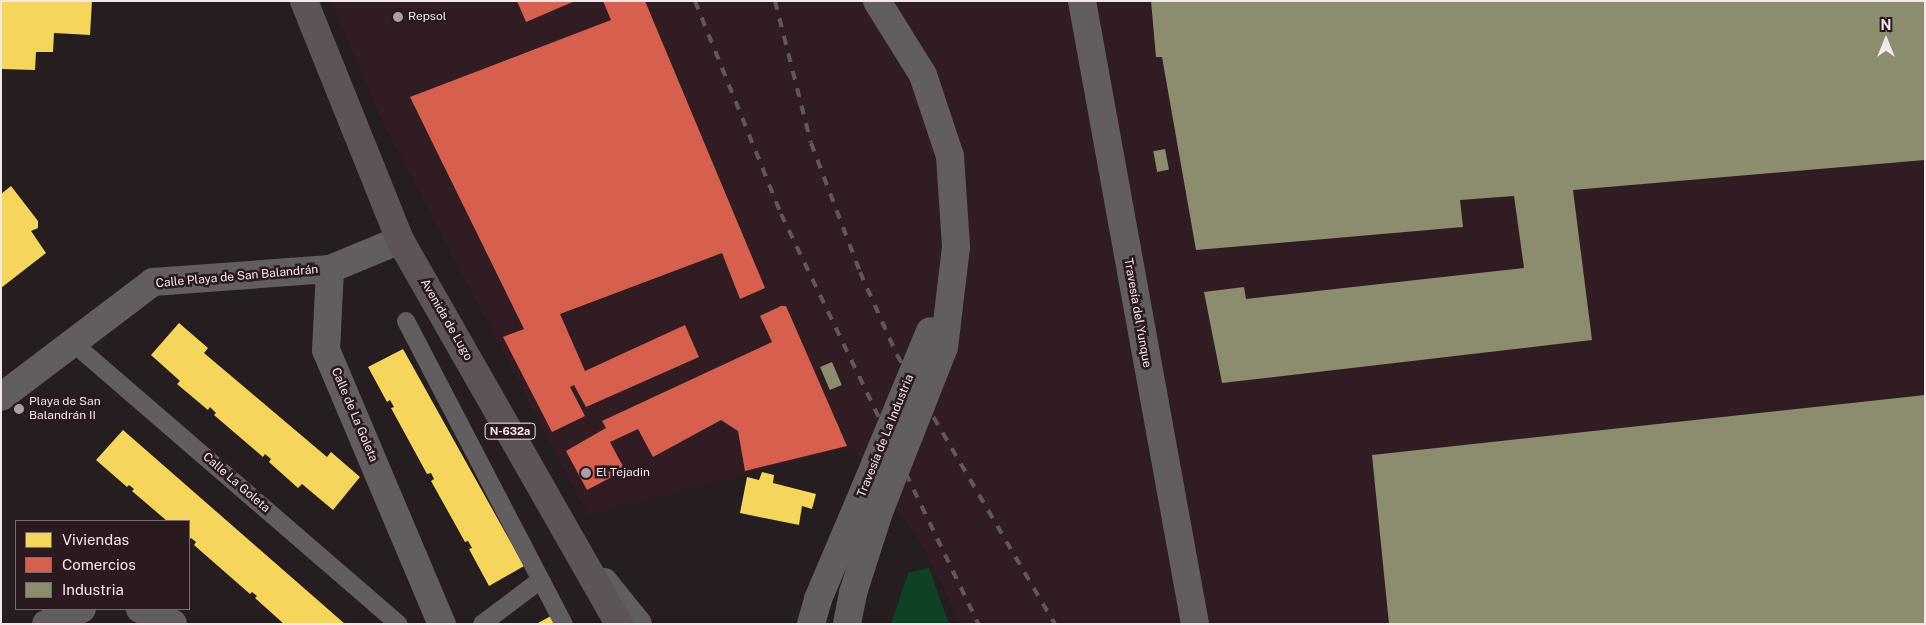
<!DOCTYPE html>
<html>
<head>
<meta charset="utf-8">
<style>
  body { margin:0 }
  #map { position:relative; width:1926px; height:625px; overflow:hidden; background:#261d20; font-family:"Public Sans",sans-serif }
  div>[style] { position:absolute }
  .built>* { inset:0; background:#311c23 }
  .green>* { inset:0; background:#0d4225 }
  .homes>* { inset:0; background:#f6d55c }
  .shops>* { inset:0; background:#d6604d }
  .industry>* { inset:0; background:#8c8c6e; transform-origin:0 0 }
  .lane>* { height:18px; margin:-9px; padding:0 9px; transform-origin:9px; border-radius:9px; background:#625e5f }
  .street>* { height:28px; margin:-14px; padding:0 14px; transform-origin:14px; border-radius:14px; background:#625e5f }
  .primary>* { height:28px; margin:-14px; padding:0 14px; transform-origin:14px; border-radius:14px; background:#5c5457 }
  .rail>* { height:4px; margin-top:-2px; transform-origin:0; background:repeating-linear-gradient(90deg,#5e585a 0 9px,transparent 0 18px) }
  .street-bridge>* { height:28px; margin:-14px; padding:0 14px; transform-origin:14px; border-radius:14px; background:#625e5f }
  .dots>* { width:14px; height:14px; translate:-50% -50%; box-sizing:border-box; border:2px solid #2a191f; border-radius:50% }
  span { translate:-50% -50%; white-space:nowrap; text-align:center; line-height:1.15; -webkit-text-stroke:5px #2a191f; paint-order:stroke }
  .shield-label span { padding:1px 4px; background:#2a191f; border:1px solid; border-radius:4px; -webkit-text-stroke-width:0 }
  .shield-label { font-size:11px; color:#f4e7eb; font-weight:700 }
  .poi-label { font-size:12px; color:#f4e7eb }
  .left { translate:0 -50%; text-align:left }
  .street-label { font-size:12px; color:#f4e7eb }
  .frame { position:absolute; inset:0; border:2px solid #f4e7eb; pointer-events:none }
  .legend { position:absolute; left:15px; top:520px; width:175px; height:90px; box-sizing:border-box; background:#2a191f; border:1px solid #7b6b71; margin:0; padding:6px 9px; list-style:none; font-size:15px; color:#f4e7eb }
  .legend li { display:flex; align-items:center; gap:10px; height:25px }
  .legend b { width:25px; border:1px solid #7b6b71 }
  .north { position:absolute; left:1861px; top:15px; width:50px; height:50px; -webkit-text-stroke:4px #2a191f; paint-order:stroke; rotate:0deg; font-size:14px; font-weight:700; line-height:20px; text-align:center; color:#f4e7eb }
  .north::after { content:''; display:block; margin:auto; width:18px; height:22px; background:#f4e7eb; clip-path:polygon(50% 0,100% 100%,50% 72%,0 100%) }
</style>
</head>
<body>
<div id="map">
  <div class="built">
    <i style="clip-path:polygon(331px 1px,1925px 1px,1925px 624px,961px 624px,921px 543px,852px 447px,588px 515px,383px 123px)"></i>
  </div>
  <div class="green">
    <i style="clip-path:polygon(929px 568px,949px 624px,891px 624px,908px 573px)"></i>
  </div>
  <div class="homes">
    <i style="clip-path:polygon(1px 1px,92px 1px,90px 35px,54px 33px,53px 52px,36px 52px,35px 70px,1px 69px)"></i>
    <i style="clip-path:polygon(11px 186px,38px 221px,38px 228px,31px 231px,46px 253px,1px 288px,1px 194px)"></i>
    <i style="clip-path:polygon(179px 323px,208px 348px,204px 353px,327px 457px,331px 452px,360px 477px,333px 510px,302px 484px,298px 488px,269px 462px,271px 459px,265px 454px,263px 457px,214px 415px,216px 413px,210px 407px,208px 410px,177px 384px,180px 381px,151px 355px)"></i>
    <i style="clip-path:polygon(403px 349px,524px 566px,489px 586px,469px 549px,472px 548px,468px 541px,465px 542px,431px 481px,434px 479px,431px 473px,427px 474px,391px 408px,394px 407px,390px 400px,387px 402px,368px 367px)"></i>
    <i style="clip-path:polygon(123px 430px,345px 624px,284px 624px,255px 598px,257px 596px,252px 592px,250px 594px,194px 545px,196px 542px,191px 538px,189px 540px,189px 521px,167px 521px,132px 491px,134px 489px,129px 485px,127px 487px,96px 460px)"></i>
    <i style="clip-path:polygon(762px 472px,774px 475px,773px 483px,816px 494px,812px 509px,802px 506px,799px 525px,740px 513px,747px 477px,759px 480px)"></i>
    <i style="clip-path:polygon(551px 616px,555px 624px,536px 624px)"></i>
  </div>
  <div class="shops">
    <i style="clip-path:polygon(517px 1px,575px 1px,526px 22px)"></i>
    <i style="clip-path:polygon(603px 1px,645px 1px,765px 288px,740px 299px,722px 253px,560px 314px,585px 371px,685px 325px,699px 357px,586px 407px,574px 385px,570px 387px,585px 416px,552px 432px,503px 337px,524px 329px,410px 97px,611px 20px)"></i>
    <i style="clip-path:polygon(781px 306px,786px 306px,847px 446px,745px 471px,738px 431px,721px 420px,653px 457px,638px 429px,610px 442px,625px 470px,587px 490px,566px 451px,606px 428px,602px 421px,772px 342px,760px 316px)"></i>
  </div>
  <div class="industry">
    <i style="clip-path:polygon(1151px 1px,1925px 1px,1925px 160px,1573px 190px,1592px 340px,1222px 383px,1204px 292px,1244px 287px,1246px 299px,1524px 268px,1514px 196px,1460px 200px,1463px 227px,1196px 250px,1162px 57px,1156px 57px)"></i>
    <i style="left:1165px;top:149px;width:21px;height:12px;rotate:79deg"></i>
    <i style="left:832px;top:362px;width:25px;height:13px;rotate:67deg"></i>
    <i style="clip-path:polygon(1925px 395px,1925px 624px,1389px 624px,1372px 455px)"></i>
  </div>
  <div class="lane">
    <i style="left:406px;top:321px;width:342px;rotate:62.5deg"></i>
    <i style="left:73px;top:343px;width:430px;rotate:40.8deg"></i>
    <i style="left:482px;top:624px;width:71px;rotate:-37deg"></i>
  </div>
  <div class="street">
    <i style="left:877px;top:1px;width:87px;rotate:58.1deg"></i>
    <i style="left:923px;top:75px;width:85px;rotate:71.6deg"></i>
    <i style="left:950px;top:156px;width:91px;rotate:86.2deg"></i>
    <i style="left:956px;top:247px;width:101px;rotate:96.8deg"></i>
    <i style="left:1082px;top:1px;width:633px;rotate:79.72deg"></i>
    <i style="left:330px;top:269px;width:81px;rotate:92.8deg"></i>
    <i style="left:326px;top:350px;width:298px;rotate:67.1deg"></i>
    <i style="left:1px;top:397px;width:191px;rotate:-37.1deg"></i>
    <i style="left:153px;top:282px;width:177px;rotate:-4.2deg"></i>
    <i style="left:330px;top:269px;width:76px;rotate:-22.5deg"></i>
    <i style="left:604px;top:582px;width:54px;rotate:51deg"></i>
    <i style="left:140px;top:609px;width:36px;rotate:24deg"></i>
    <i style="left:46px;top:624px;width:39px;rotate:-23deg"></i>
    <i style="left:811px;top:624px;width:26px;rotate:-74deg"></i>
    <i style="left:818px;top:599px;width:115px;rotate:-67deg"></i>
    <i style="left:847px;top:624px;width:32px;rotate:-79deg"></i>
    <i style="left:853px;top:593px;width:85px;rotate:-72.2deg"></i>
  </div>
  <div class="primary">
    <i style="left:304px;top:1px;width:258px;rotate:68.1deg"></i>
    <i style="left:400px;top:240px;width:442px;rotate:60.3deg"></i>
  </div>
  <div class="rail">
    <i style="left:695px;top:1px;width:230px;rotate:68deg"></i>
    <i style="left:781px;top:214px;width:455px;rotate:64.3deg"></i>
    <i style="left:775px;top:1px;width:146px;rotate:75.8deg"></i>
    <i style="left:811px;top:143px;width:138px;rotate:69.2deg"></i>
    <i style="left:860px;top:272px;width:91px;rotate:66deg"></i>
    <i style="left:897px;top:355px;width:312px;rotate:59.6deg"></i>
  </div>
  <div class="street-bridge">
    <i style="left:863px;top:493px;width:175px;rotate:-67.5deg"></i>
    <i style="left:879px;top:512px;width:177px;rotate:-68.5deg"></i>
  </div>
  <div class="dots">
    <i style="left:398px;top:17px;background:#aca0a4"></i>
    <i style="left:19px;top:409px;background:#aca0a4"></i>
    <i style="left:586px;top:473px;background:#aca0a4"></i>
  </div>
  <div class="shield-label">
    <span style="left:510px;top:431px">N-632a</span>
  </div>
  <div class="poi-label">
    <span class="left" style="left:408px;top:17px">Repsol</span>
    <span class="left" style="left:29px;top:409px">Playa de San<br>Balandrán II</span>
    <span class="left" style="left:596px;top:473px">El Tejadin</span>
  </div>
  <div class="street-label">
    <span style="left:237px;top:277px;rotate:-5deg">Calle Playa de San Balandrán</span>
    <span style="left:1137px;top:313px;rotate:80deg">Travesía del Yunque</span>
    <span style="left:446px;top:320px;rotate:60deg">Avenida de Lugo</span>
    <span style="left:354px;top:415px;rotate:67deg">Calle de La Goleta</span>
    <span style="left:886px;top:436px;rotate:-68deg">Travesía de La Industria</span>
    <span style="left:236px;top:483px;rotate:41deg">Calle La Goleta</span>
  </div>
  <div class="frame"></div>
  <ul class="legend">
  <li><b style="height:14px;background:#f6d55c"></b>Viviendas</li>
  <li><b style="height:14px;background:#d6604d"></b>Comercios</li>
  <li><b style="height:14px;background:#8c8c6e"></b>Industria</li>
  </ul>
  <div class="north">N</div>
</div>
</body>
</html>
